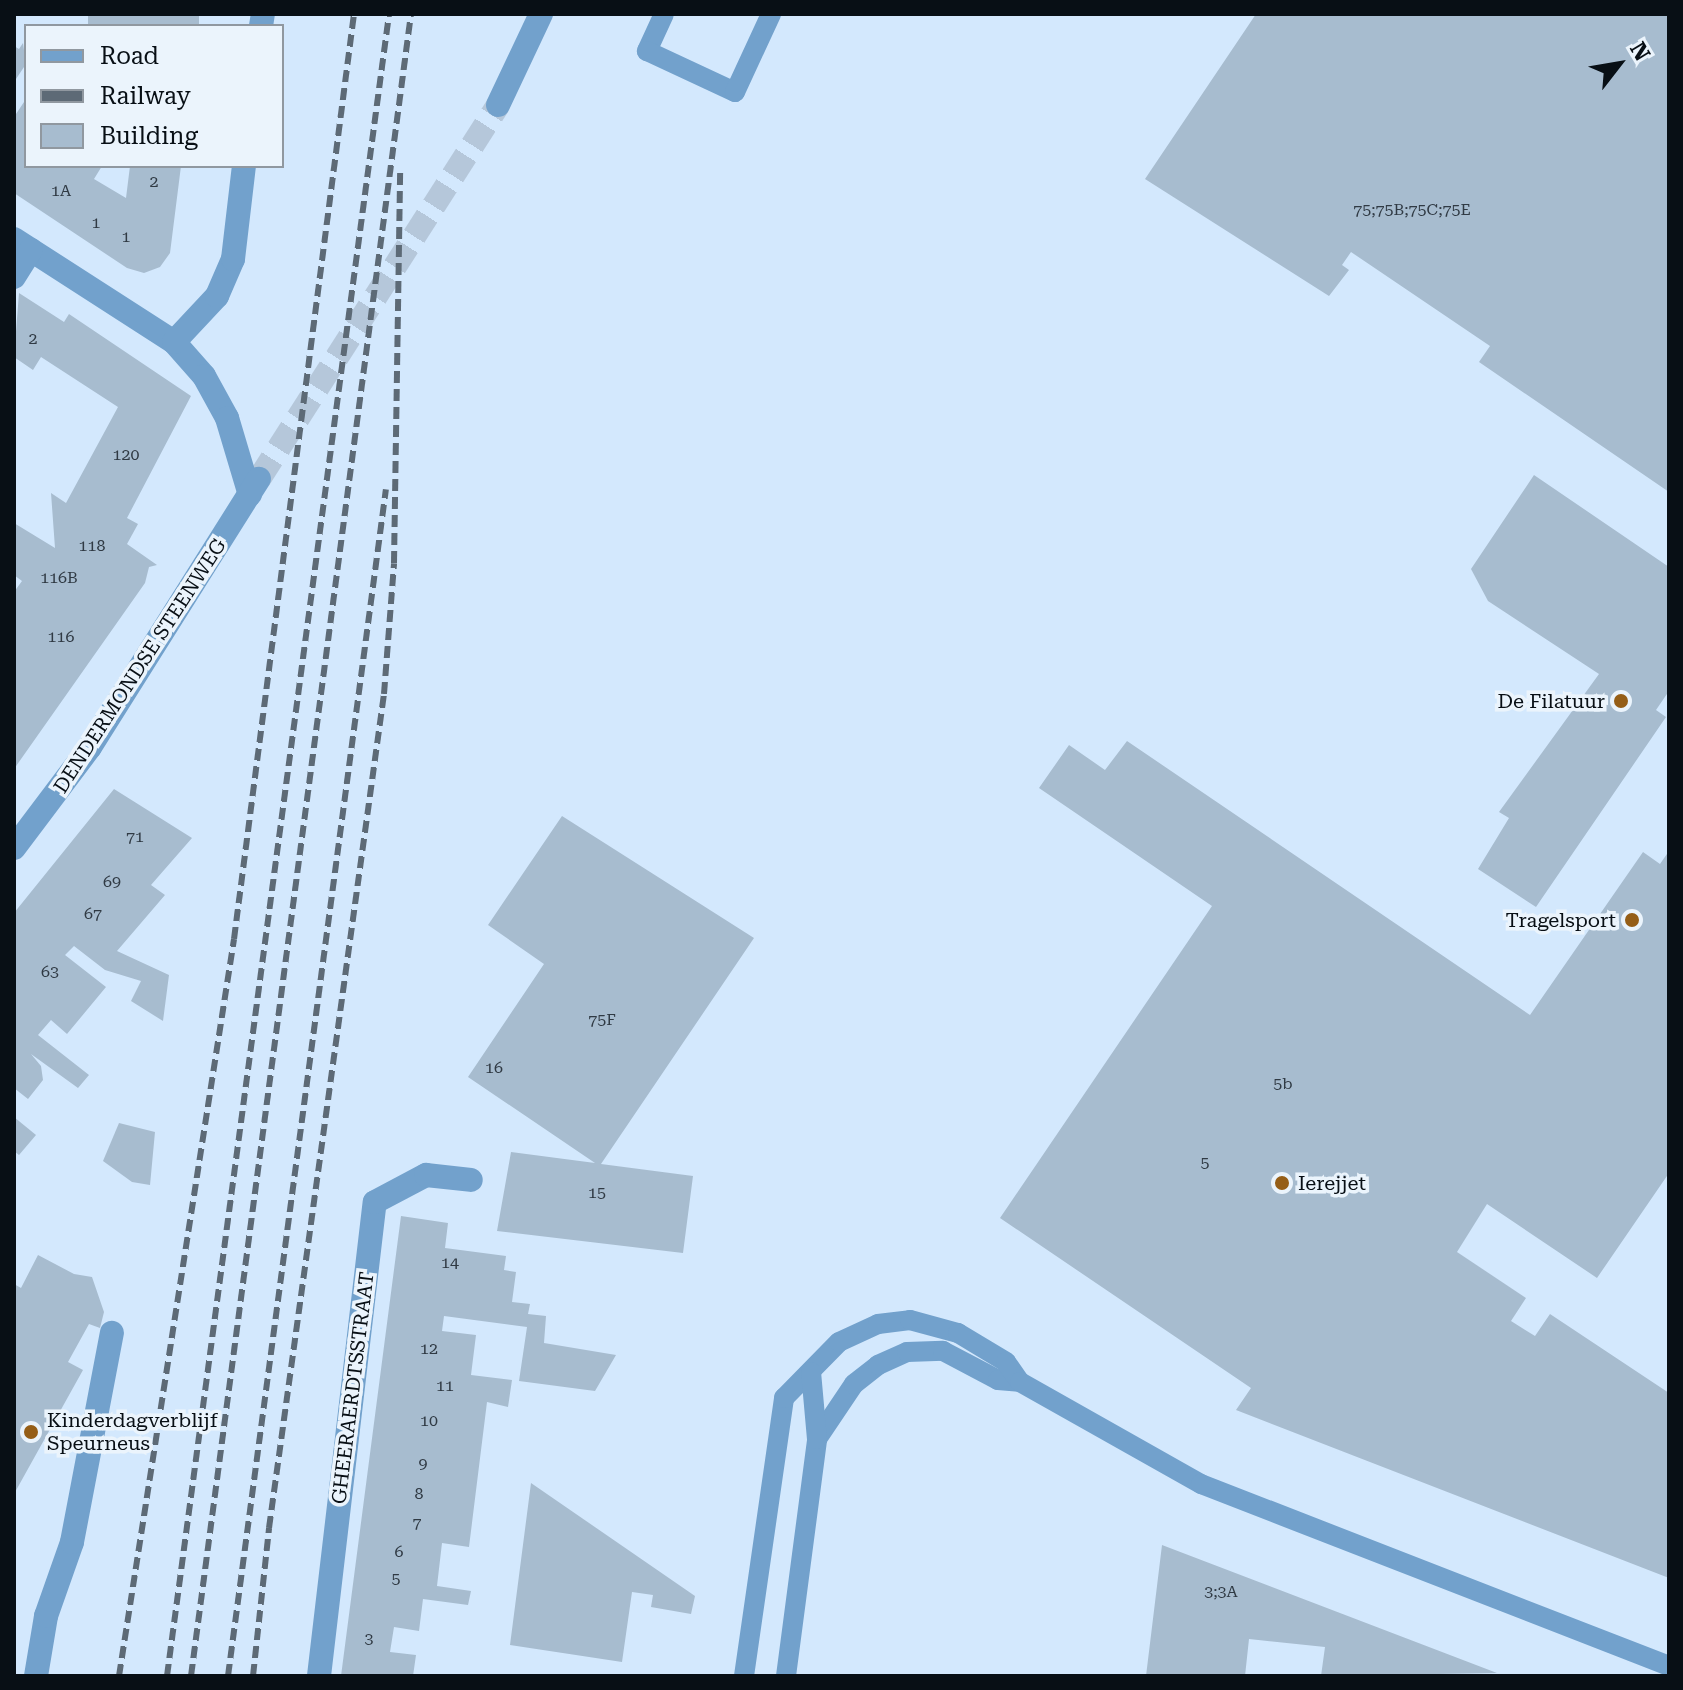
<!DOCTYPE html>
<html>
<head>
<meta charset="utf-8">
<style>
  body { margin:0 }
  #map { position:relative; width:1683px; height:1690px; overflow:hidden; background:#d3e8fd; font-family:"Roboto Serif",serif }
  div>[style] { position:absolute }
  .building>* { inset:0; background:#a7bccf; transform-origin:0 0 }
  .tertiary-tunnel>* { height:24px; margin-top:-12px; transform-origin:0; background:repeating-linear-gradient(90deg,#b5c7da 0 24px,transparent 0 36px) }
  .service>* { height:20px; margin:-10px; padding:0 10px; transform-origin:10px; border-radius:10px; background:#72a1cc }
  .minor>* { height:24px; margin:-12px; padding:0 12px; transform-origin:12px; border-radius:12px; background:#72a1cc }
  .tertiary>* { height:24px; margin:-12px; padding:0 12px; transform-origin:12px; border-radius:12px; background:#72a1cc }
  .rail>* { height:6px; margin-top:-3px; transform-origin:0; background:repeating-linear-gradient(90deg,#5d6a76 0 12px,transparent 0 18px) }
  .dots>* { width:22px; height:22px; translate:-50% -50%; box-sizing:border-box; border:4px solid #ebf4fc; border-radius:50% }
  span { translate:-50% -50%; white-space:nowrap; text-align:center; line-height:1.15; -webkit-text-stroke:7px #ebf4fc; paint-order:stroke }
  .number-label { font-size:16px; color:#303a44 }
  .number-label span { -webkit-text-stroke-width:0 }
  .street-label { font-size:20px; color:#080f15 }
  .poi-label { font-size:20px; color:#080f15 }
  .right { translate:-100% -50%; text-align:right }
  .left { translate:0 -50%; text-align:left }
  .frame { position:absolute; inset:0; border:16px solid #080f15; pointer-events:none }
  .legend { position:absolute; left:24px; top:24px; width:260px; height:144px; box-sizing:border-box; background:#ebf4fc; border:2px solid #9098a0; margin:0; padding:10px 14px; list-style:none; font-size:24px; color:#080f15 }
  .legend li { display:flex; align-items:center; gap:16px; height:40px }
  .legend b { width:40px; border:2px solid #9098a0 }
  .north { position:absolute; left:1579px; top:24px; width:80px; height:80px; -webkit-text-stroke:6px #ebf4fc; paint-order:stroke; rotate:59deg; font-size:22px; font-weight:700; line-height:32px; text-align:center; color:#080f15 }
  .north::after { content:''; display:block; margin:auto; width:28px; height:36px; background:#080f15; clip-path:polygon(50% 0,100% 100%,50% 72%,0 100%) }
</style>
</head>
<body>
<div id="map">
  <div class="building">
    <i style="left:88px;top:14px;width:111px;height:12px"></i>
    <i style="clip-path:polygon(1256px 14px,1669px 14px,1669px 492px,1479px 362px,1490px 346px,1351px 252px,1342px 265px,1349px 270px,1329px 296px,1145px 179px)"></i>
    <i style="clip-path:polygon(23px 43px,26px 64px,14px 82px,14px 46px,19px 49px)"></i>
    <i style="clip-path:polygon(26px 99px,26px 166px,102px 166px,94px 179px,126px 198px,130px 166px,181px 166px,170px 253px,160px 267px,144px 273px,127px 268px,14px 193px,14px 117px)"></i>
    <i style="clip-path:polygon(19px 293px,64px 322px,69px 314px,191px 396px,127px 518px,138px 524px,127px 544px,157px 565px,149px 567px,145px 583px,14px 769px,14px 592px,22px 581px,14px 575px,14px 523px,55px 548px,51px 493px,66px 503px,118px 407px,41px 357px,33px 370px,14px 357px)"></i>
    <i style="clip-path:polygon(1534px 475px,1669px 567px,1669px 691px,1656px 710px,1666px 717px,1536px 907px,1478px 869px,1509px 818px,1499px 812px,1599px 674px,1488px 601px,1471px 569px)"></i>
    <i style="clip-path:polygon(1127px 741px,1530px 1015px,1643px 852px,1660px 864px,1669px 851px,1669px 1173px,1597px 1278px,1487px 1204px,1457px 1252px,1526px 1298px,1511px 1321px,1535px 1336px,1550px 1314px,1669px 1393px,1669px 1578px,1236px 1410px,1251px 1388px,1000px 1218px,1212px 906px,1039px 788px,1069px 745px,1105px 770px)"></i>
    <i style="clip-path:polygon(114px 789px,192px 838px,151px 885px,165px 895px,117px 951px,169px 975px,163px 1021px,131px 1001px,141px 981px,105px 970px,74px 946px,65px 955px,106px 987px,67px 1034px,51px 1020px,38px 1035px,89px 1075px,78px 1088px,31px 1054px,41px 1066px,43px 1080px,28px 1099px,14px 1088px,14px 913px)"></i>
    <i style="clip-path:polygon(562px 816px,754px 938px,601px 1164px,693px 1176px,683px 1253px,497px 1231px,511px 1152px,595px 1163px,468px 1077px,544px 964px,488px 925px)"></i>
    <i style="clip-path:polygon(14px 1117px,36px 1135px,19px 1155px,14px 1151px)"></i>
    <i style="clip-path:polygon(119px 1123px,155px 1132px,150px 1185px,132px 1182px,103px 1161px)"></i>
    <i style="clip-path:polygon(401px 1216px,448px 1223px,445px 1248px,506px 1256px,504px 1270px,516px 1272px,512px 1302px,530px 1304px,528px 1314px,546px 1316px,544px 1343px,616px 1355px,595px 1391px,519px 1381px,527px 1327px,444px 1316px,442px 1331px,476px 1335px,471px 1375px,512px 1380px,508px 1407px,487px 1402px,469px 1547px,442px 1543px,437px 1586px,471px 1591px,468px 1605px,423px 1599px,419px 1631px,394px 1627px,390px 1652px,416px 1655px,413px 1676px,341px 1676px)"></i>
    <i style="clip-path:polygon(38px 1255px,74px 1274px,92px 1277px,104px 1312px,100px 1328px,89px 1324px,68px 1362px,83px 1370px,14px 1494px,14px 1284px,21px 1288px)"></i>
    <i style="clip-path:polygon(531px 1483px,695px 1596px,691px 1614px,651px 1607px,653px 1595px,632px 1592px,622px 1662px,510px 1645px)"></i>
    <i style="clip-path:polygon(1162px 1545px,1497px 1673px,1321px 1676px,1325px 1647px,1249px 1639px,1245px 1676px,1146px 1676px)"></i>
  </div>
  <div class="tertiary-tunnel">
    <i style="left:259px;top:479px;width:444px;rotate:-57.4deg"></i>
  </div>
  <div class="service">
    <i style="left:664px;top:14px;width:41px;rotate:114.7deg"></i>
    <i style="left:647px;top:51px;width:97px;rotate:25deg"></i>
    <i style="left:735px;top:92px;width:86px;rotate:-65.2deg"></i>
    <i style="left:817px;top:1439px;width:66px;rotate:-56.1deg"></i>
    <i style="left:854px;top:1384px;width:31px;rotate:-38deg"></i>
    <i style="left:878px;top:1365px;width:32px;rotate:-24deg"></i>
    <i style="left:907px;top:1352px;width:36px;rotate:-2deg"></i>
    <i style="left:943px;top:1351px;width:62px;rotate:27.8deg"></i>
    <i style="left:998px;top:1380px;width:22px;rotate:5deg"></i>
    <i style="left:744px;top:1676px;width:281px;rotate:-81.8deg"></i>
    <i style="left:784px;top:1398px;width:78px;rotate:-45.5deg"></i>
    <i style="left:839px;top:1342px;width:43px;rotate:-24.8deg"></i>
    <i style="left:878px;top:1324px;width:32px;rotate:-7deg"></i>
    <i style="left:910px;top:1320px;width:50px;rotate:15.2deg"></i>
    <i style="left:958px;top:1333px;width:56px;rotate:31.1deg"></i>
    <i style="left:1006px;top:1362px;width:24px;rotate:55deg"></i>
    <i style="left:1020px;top:1382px;width:208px;rotate:29.4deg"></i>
    <i style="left:1201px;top:1484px;width:502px;rotate:21.25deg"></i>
    <i style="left:786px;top:1676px;width:239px;rotate:-82.5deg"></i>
    <i style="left:817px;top:1439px;width:67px;rotate:-95.1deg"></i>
  </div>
  <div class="minor">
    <i style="left:261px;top:26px;width:12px;rotate:-81deg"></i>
    <i style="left:14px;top:239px;width:190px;rotate:32.8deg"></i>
    <i style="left:174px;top:342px;width:45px;rotate:48.6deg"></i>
    <i style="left:204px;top:376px;width:48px;rotate:61.3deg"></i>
    <i style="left:227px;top:418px;width:80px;rotate:73.4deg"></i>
    <i style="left:14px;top:277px;width:32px;rotate:-58deg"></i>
    <i style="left:174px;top:342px;width:63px;rotate:-46.9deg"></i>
    <i style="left:217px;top:296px;width:40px;rotate:-66.6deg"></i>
    <i style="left:233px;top:259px;width:94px;rotate:-83.3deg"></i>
    <i style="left:36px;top:1676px;width:61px;rotate:-80.5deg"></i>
    <i style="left:46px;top:1616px;width:78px;rotate:-70.6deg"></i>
    <i style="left:72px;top:1542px;width:213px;rotate:-79.2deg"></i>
    <i style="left:319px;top:1676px;width:477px;rotate:-83.3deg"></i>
    <i style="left:375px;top:1202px;width:58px;rotate:-27.9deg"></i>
    <i style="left:426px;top:1175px;width:45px;rotate:6.3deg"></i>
  </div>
  <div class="tertiary">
    <i style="left:498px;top:105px;width:101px;rotate:-64.7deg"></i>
    <i style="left:14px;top:848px;width:126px;rotate:-53deg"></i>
    <i style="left:90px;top:747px;width:317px;rotate:-57.8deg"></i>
  </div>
  <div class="rail">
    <i style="left:119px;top:1676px;width:746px;rotate:-81.13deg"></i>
    <i style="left:234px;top:939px;width:933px;rotate:-82.61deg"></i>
    <i style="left:167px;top:1676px;width:1677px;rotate:-82.39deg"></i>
    <i style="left:191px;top:1676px;width:1676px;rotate:-82.46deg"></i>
    <i style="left:228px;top:1676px;width:1197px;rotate:-82.42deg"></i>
    <i style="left:253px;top:1676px;width:149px;rotate:-83.8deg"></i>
    <i style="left:269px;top:1528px;width:842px;rotate:-82.15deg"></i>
    <i style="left:384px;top:694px;width:131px;rotate:-85.6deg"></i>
    <i style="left:394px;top:563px;width:390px;rotate:-89.1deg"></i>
  </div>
  <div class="dots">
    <i style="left:1621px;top:701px;background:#955e17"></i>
    <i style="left:1632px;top:920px;background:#955e17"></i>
    <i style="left:1282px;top:1183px;background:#955e17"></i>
    <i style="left:31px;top:1432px;background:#955e17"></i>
  </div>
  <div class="number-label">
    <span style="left:154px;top:182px">2</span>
    <span style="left:61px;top:191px">1A</span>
    <span style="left:1412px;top:210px">75;75B;75C;75E</span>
    <span style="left:96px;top:223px">1</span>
    <span style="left:126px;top:237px">1</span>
    <span style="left:33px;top:339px">2</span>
    <span style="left:126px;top:455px">120</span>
    <span style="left:92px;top:546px">118</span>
    <span style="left:59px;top:578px">116B</span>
    <span style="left:61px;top:637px">116</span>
    <span style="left:135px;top:837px">71</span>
    <span style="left:112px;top:882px">69</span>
    <span style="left:93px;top:914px">67</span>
    <span style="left:50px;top:972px">63</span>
    <span style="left:602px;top:1020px">75F</span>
    <span style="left:494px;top:1068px">16</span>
    <span style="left:1283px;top:1084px">5b</span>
    <span style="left:1205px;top:1163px">5</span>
    <span style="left:597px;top:1193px">15</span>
    <span style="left:450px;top:1263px">14</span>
    <span style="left:429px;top:1349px">12</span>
    <span style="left:445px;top:1386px">11</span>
    <span style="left:429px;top:1421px">10</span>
    <span style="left:423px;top:1464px">9</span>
    <span style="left:419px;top:1494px">8</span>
    <span style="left:417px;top:1523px">7</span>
    <span style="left:399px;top:1552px">6</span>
    <span style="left:396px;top:1579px">5</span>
    <span style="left:1221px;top:1592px">3;3A</span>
    <span style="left:369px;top:1639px">3</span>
  </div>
  <div class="street-label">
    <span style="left:140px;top:666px;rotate:-57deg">DENDERMONDSE STEENWEG</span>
    <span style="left:353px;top:1388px;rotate:-83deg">GHEERAERDTSSTRAAT</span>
  </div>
  <div class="poi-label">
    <span class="right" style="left:1605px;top:701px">De Filatuur</span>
    <span class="right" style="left:1616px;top:920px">Tragelsport</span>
    <span class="left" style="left:1298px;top:1183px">Ierejjet</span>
    <span class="left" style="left:47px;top:1432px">Kinderdagverblijf<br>Speurneus</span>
  </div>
  <div class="frame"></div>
  <ul class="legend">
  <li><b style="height:10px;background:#72a1cc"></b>Road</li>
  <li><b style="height:10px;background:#5d6a76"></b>Railway</li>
  <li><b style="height:22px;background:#a7bccf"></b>Building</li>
  </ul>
  <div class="north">N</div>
</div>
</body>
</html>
